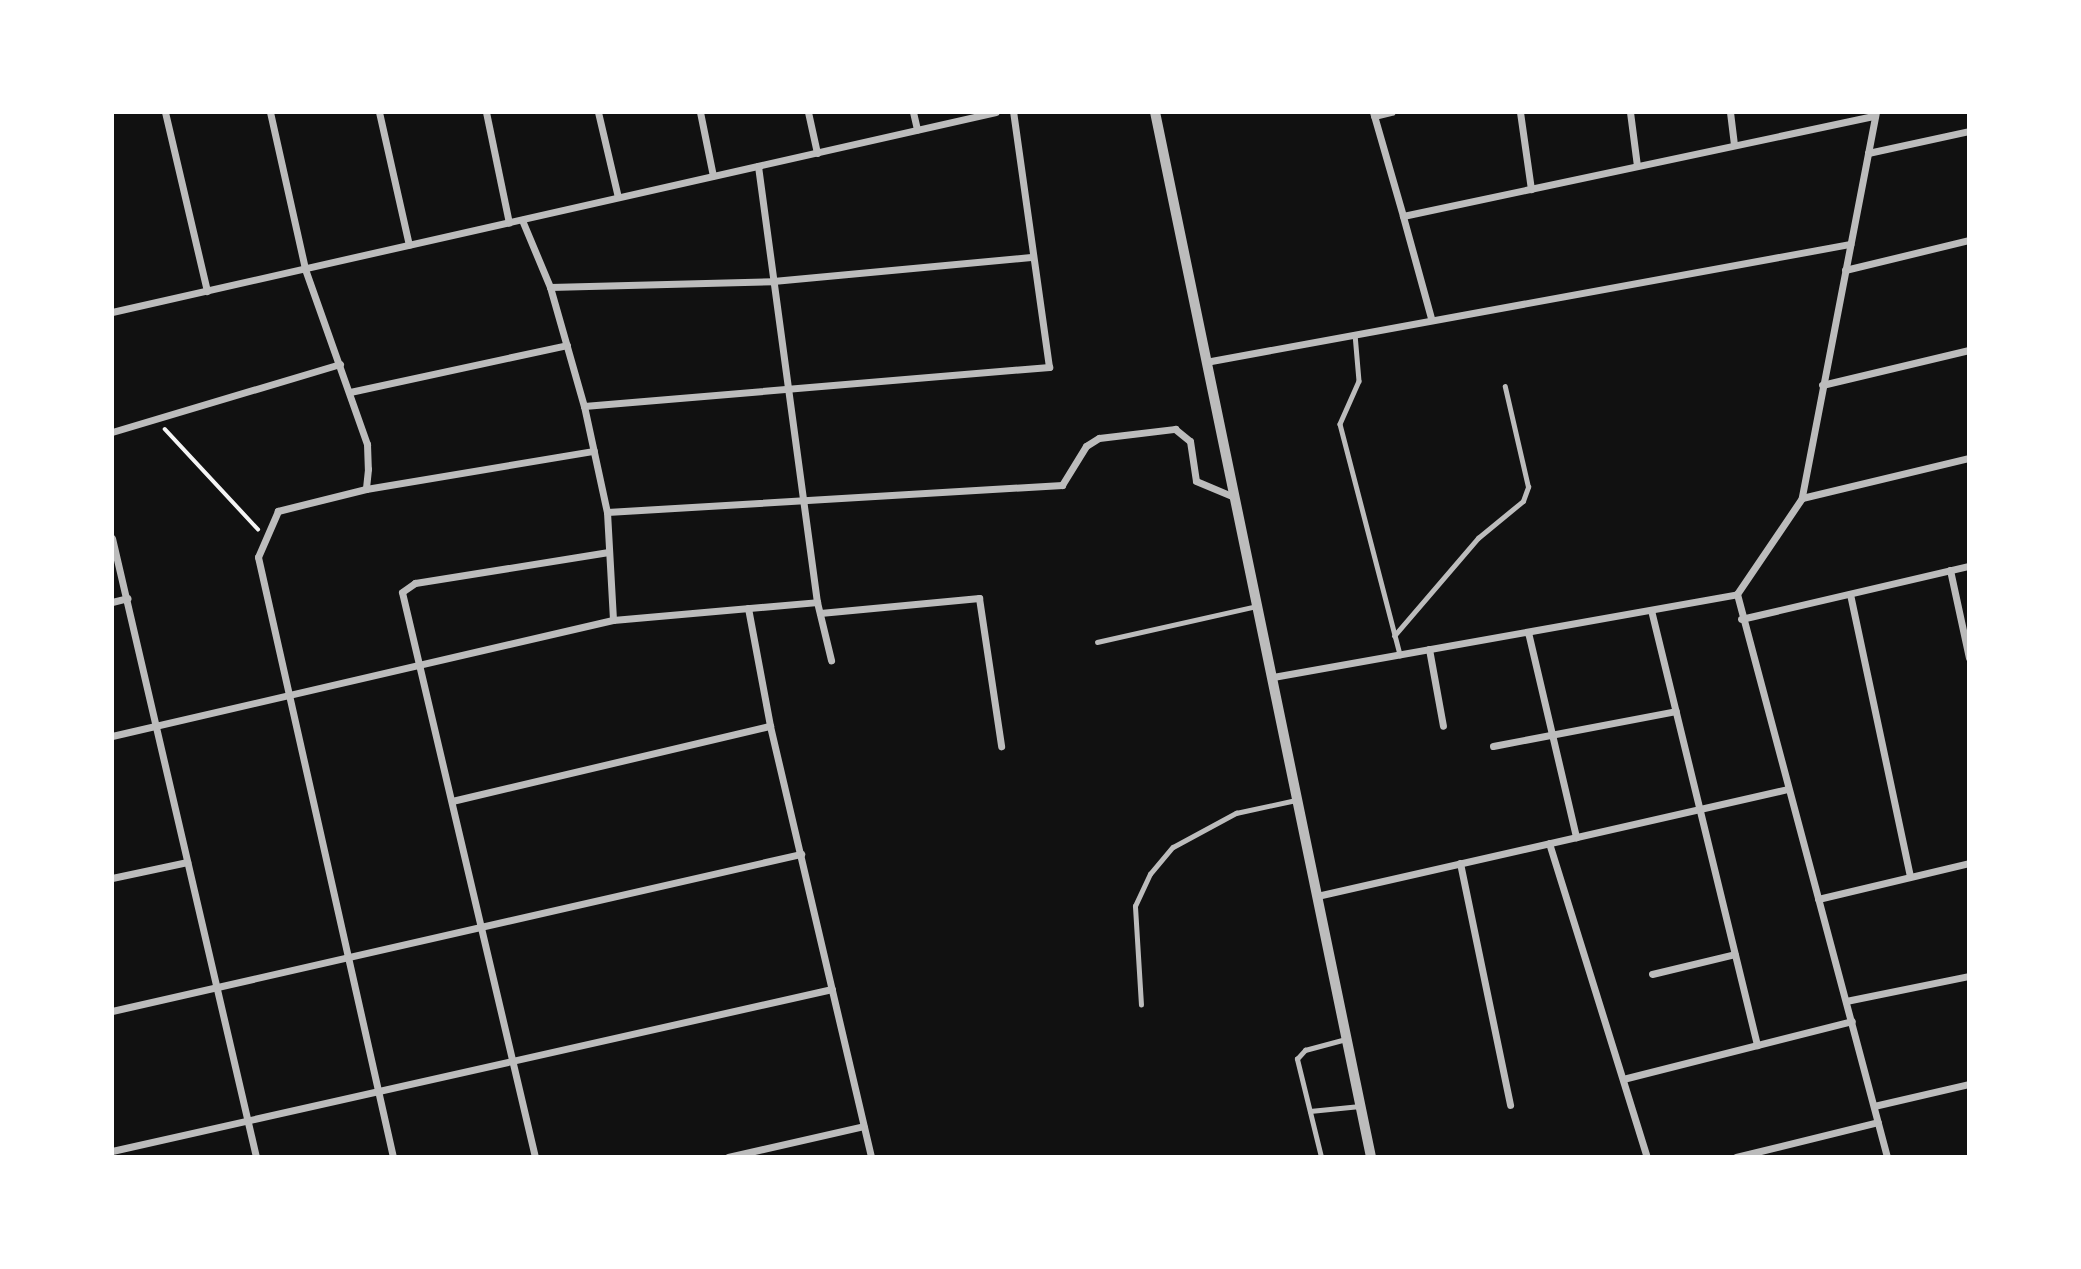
<!DOCTYPE html>
<html>
<head>
<meta charset="utf-8">
<style>
  body { margin:0 }
  #map { position:relative; width:2081px; height:1269px; overflow:hidden; background:#111; font-family:Karla,sans-serif }
  div>[style] { position:absolute }
  .path>* { height:3.5px; margin:-1.75px; padding:0 1.75px; transform-origin:1.75px; border-radius:1.75px; background:#f5f5f5 }
  .service>* { height:4.5px; margin:-2.25px; padding:0 2.25px; transform-origin:2.25px; border-radius:2.25px; background:#bcbcbc }
  .minor>* { height:7px; margin:-3.5px; padding:0 3.5px; transform-origin:3.5px; border-radius:3.5px; background:#bcbcbc }
  .tertiary>* { height:10px; margin:-5px; padding:0 5px; transform-origin:5px; border-radius:5px; background:#bcbcbc }
  span { translate:-50% -50%; white-space:nowrap; text-align:center; line-height:1.15; -webkit-text-stroke:6px #fff; paint-order:stroke }
  .frame { position:absolute; inset:0; border:114px solid #fff; pointer-events:none }
</style>
</head>
<body>
<div id="map">
  <div class="path">
    <i style="left:165px;top:429px;width:137px;rotate:47.1deg"></i>
  </div>
  <div class="service">
    <i style="left:1355px;top:334px;width:47px;rotate:85.1deg"></i>
    <i style="left:1359px;top:381px;width:47px;rotate:113.8deg"></i>
    <i style="left:1340px;top:424px;width:239px;rotate:75.4deg"></i>
    <i style="left:1394px;top:636px;width:129px;rotate:-49.4deg"></i>
    <i style="left:1478px;top:538px;width:58px;rotate:-39.4deg"></i>
    <i style="left:1523px;top:501px;width:15px;rotate:-70deg"></i>
    <i style="left:1528px;top:487px;width:103px;rotate:-103deg"></i>
    <i style="left:1097px;top:642px;width:164px;rotate:-12.7deg"></i>
    <i style="left:1141px;top:1005px;width:99px;rotate:-93.5deg"></i>
    <i style="left:1135px;top:906px;width:35px;rotate:-65deg"></i>
    <i style="left:1150px;top:874px;width:35px;rotate:-50deg"></i>
    <i style="left:1173px;top:847px;width:72px;rotate:-28.4deg"></i>
    <i style="left:1236px;top:813px;width:61px;rotate:-12.2deg"></i>
    <i style="left:1310px;top:1111px;width:50px;rotate:-5.7deg"></i>
    <i style="left:1321px;top:1157px;width:101px;rotate:-103.8deg"></i>
    <i style="left:1297px;top:1059px;width:12px;rotate:-48deg"></i>
    <i style="left:1305px;top:1050px;width:42px;rotate:-15deg"></i>
  </div>
  <div class="minor">
    <i style="left:165px;top:112px;width:184px;rotate:76.8deg"></i>
    <i style="left:270px;top:112px;width:161px;rotate:77.4deg"></i>
    <i style="left:305px;top:269px;width:186px;rotate:70.5deg"></i>
    <i style="left:367px;top:444px;width:25px;rotate:88deg"></i>
    <i style="left:368px;top:469px;width:20px;rotate:96deg"></i>
    <i style="left:366px;top:489px;width:91px;rotate:166deg"></i>
    <i style="left:278px;top:511px;width:50px;rotate:113.5deg"></i>
    <i style="left:258px;top:557px;width:615px;rotate:77.32deg"></i>
    <i style="left:379px;top:112px;width:136px;rotate:77.3deg"></i>
    <i style="left:486px;top:112px;width:113px;rotate:78.3deg"></i>
    <i style="left:598px;top:112px;width:87px;rotate:76.8deg"></i>
    <i style="left:700px;top:112px;width:65px;rotate:78.5deg"></i>
    <i style="left:808px;top:112px;width:42px;rotate:77.6deg"></i>
    <i style="left:913px;top:112px;width:18px;rotate:77deg"></i>
    <i style="left:1373px;top:112px;width:108px;rotate:73.9deg"></i>
    <i style="left:1520px;top:112px;width:78px;rotate:81.9deg"></i>
    <i style="left:1630px;top:112px;width:54px;rotate:82.6deg"></i>
    <i style="left:1730px;top:112px;width:33px;rotate:83deg"></i>
    <i style="left:1876px;top:112px;width:393px;rotate:100.9deg"></i>
    <i style="left:1802px;top:498px;width:116px;rotate:124.1deg"></i>
    <i style="left:1737px;top:594px;width:583px;rotate:75.08deg"></i>
    <i style="left:1374px;top:116px;width:18px;rotate:-13deg"></i>
    <i style="left:1868px;top:153px;width:103px;rotate:-12.3deg"></i>
    <i style="left:758px;top:166px;width:440px;rotate:82.3deg"></i>
    <i style="left:817px;top:602px;width:60px;rotate:76.4deg"></i>
    <i style="left:522px;top:220px;width:73px;rotate:67.3deg"></i>
    <i style="left:550px;top:287px;width:124px;rotate:74.1deg"></i>
    <i style="left:584px;top:406px;width:108px;rotate:77.8deg"></i>
    <i style="left:607px;top:512px;width:108px;rotate:86.8deg"></i>
    <i style="left:1845px;top:270px;width:128px;rotate:-13.6deg"></i>
    <i style="left:550px;top:287px;width:223px;rotate:-1.5deg"></i>
    <i style="left:773px;top:281px;width:259px;rotate:-5.3deg"></i>
    <i style="left:112px;top:312px;width:906px;rotate:-12.75deg"></i>
    <i style="left:1431px;top:318px;width:106px;rotate:-105.4deg"></i>
    <i style="left:1403px;top:216px;width:482px;rotate:-12deg"></i>
    <i style="left:1211px;top:361px;width:650px;rotate:-10.38deg"></i>
    <i style="left:1822px;top:385px;width:151px;rotate:-13.4deg"></i>
    <i style="left:350px;top:392px;width:222px;rotate:-12.2deg"></i>
    <i style="left:584px;top:406px;width:467px;rotate:-4.8deg"></i>
    <i style="left:1049px;top:367px;width:258px;rotate:-98deg"></i>
    <i style="left:112px;top:432px;width:238px;rotate:-16.6deg"></i>
    <i style="left:366px;top:489px;width:231px;rotate:-9.5deg"></i>
    <i style="left:1802px;top:498px;width:172px;rotate:-13.5deg"></i>
    <i style="left:607px;top:512px;width:456px;rotate:-3.4deg"></i>
    <i style="left:1062px;top:485px;width:46px;rotate:-58.4deg"></i>
    <i style="left:1086px;top:446px;width:15px;rotate:-32deg"></i>
    <i style="left:1099px;top:438px;width:77px;rotate:-6.8deg"></i>
    <i style="left:1175px;top:429px;width:19px;rotate:39deg"></i>
    <i style="left:1190px;top:441px;width:40px;rotate:81.5deg"></i>
    <i style="left:1196px;top:481px;width:41px;rotate:22.8deg"></i>
    <i style="left:112px;top:538px;width:636px;rotate:76.9deg"></i>
    <i style="left:1950px;top:570px;width:90px;rotate:77.8deg"></i>
    <i style="left:1850px;top:594px;width:289px;rotate:78deg"></i>
    <i style="left:112px;top:602px;width:16px;rotate:-14deg"></i>
    <i style="left:748px;top:608px;width:120px;rotate:79.4deg"></i>
    <i style="left:770px;top:726px;width:443px;rotate:76.8deg"></i>
    <i style="left:1651px;top:610px;width:448px;rotate:76.3deg"></i>
    <i style="left:820px;top:613px;width:160px;rotate:-5.4deg"></i>
    <i style="left:979px;top:598px;width:150px;rotate:81.5deg"></i>
    <i style="left:1741px;top:619px;width:234px;rotate:-13.1deg"></i>
    <i style="left:1528px;top:632px;width:211px;rotate:76.8deg"></i>
    <i style="left:1429px;top:649px;width:78px;rotate:79.7deg"></i>
    <i style="left:1273px;top:677px;width:471px;rotate:-10.1deg"></i>
    <i style="left:112px;top:736px;width:514px;rotate:-13.04deg"></i>
    <i style="left:613px;top:620px;width:205px;rotate:-5deg"></i>
    <i style="left:1493px;top:746px;width:186px;rotate:-10.8deg"></i>
    <i style="left:452px;top:801px;width:327px;rotate:-13.3deg"></i>
    <i style="left:1549px;top:843px;width:329px;rotate:72.7deg"></i>
    <i style="left:1460px;top:863px;width:247px;rotate:78.3deg"></i>
    <i style="left:112px;top:878px;width:77px;rotate:-12deg"></i>
    <i style="left:1317px;top:896px;width:480px;rotate:-12.8deg"></i>
    <i style="left:1818px;top:899px;width:155px;rotate:-13.4deg"></i>
    <i style="left:1652px;top:974px;width:85px;rotate:-13.5deg"></i>
    <i style="left:1846px;top:1001px;width:126px;rotate:-11.5deg"></i>
    <i style="left:112px;top:1011px;width:707px;rotate:-12.84deg"></i>
    <i style="left:1623px;top:1079px;width:236px;rotate:-14.2deg"></i>
    <i style="left:1874px;top:1106px;width:98px;rotate:-13deg"></i>
    <i style="left:112px;top:1151px;width:738px;rotate:-12.68deg"></i>
    <i style="left:535px;top:1157px;width:580px;rotate:-103.25deg"></i>
    <i style="left:402px;top:592px;width:16px;rotate:-35deg"></i>
    <i style="left:415px;top:583px;width:196px;rotate:-9.1deg"></i>
    <i style="left:728px;top:1157px;width:139px;rotate:-12.8deg"></i>
    <i style="left:1736px;top:1157px;width:146px;rotate:-13.8deg"></i>
  </div>
  <div class="tertiary">
    <i style="left:1155px;top:112px;width:1067px;rotate:78.32deg"></i>
  </div>
  <div class="frame"></div>
</div>
</body>
</html>
